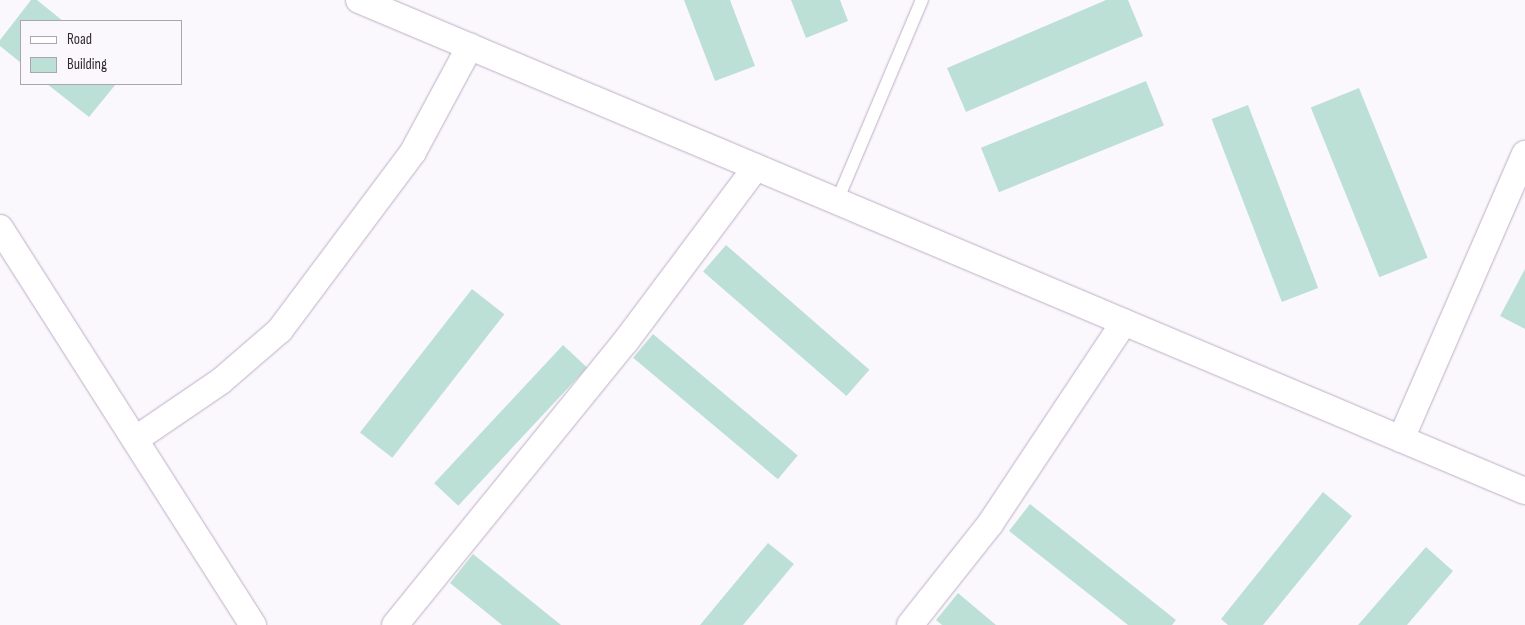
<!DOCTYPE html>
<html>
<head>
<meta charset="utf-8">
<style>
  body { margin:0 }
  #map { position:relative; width:1525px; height:625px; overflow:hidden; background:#fbf8fd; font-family:"Sofia Sans Condensed",sans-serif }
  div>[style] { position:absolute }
  .building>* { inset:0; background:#bde0d6; transform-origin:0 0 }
  .roads { filter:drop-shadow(0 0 1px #beadc6) drop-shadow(0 0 1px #beadc6) }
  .lane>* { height:12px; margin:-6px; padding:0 6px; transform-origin:6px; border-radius:6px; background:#fff }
  .street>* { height:26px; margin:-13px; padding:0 13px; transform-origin:13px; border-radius:13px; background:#fff }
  span { translate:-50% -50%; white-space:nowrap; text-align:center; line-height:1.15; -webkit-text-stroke:4.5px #fbf8fd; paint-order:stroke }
  .legend { position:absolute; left:20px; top:20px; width:162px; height:65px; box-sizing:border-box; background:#fbf8fd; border:1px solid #aaa6ad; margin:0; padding:6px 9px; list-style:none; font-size:15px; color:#312a34 }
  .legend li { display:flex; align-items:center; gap:10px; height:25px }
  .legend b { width:25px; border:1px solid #aaa6ad }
</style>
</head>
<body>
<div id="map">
  <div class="building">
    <i style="clip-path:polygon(31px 0,37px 0,63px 21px,21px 21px,21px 63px,0 46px,0 40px)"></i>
    <i style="clip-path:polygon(684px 0,730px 0,755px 66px,715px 81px)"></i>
    <i style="clip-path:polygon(791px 0,840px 0,848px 21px,806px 38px)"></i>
    <i style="clip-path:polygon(1106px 0,1128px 0,1143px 36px,966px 112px,947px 68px)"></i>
    <i style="left:1146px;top:81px;width:48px;height:178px;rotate:68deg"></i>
    <i style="clip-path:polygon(47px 84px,116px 84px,89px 117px)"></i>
    <i style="left:1359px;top:88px;width:183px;height:52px;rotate:68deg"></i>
    <i style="left:1248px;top:105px;width:196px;height:39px;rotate:69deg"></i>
    <i style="left:726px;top:245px;width:190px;height:35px;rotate:41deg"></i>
    <i style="clip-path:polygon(1525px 269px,1525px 329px,1500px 316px)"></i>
    <i style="left:472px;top:289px;width:41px;height:182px;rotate:38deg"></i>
    <i style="left:653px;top:334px;width:189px;height:31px;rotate:40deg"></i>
    <i style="left:563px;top:345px;width:33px;height:189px;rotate:43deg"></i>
    <i style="clip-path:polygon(1323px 492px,1352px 516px,1263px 625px,1228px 625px,1221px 619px)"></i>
    <i style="clip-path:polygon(1030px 504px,1176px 620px,1172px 625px,1128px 625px,1009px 531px)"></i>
    <i style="clip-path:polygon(768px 543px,794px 564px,743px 625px,700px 625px)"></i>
    <i style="clip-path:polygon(1426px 547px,1453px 571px,1407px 625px,1358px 625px)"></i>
    <i style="clip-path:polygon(473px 554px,561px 625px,502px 625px,450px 583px)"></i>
    <i style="clip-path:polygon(958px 593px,996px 625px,942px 625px,936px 620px)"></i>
  </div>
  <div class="roads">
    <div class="lane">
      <i style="left:837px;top:201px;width:218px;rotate:-67.1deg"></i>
    </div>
    <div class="street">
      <i style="left:359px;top:0;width:1265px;rotate:22.84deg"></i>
      <i style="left:0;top:228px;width:471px;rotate:57.5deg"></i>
      <i style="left:136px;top:439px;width:103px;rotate:-34.3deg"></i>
      <i style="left:221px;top:381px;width:78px;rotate:-40.8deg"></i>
      <i style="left:280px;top:330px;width:222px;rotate:-53.2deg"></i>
      <i style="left:413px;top:152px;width:120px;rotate:-61.7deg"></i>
      <i style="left:1401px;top:439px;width:311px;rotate:-66.5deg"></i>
      <i style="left:395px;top:625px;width:366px;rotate:-50.9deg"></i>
      <i style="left:626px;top:341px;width:217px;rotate:-53.2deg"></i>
      <i style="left:910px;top:625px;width:129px;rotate:-51.6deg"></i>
      <i style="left:990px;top:524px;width:242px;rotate:-56.4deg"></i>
    </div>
  </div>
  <ul class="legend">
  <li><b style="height:6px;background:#fff"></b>Road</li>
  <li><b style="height:14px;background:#bde0d6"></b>Building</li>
  </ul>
</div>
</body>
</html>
